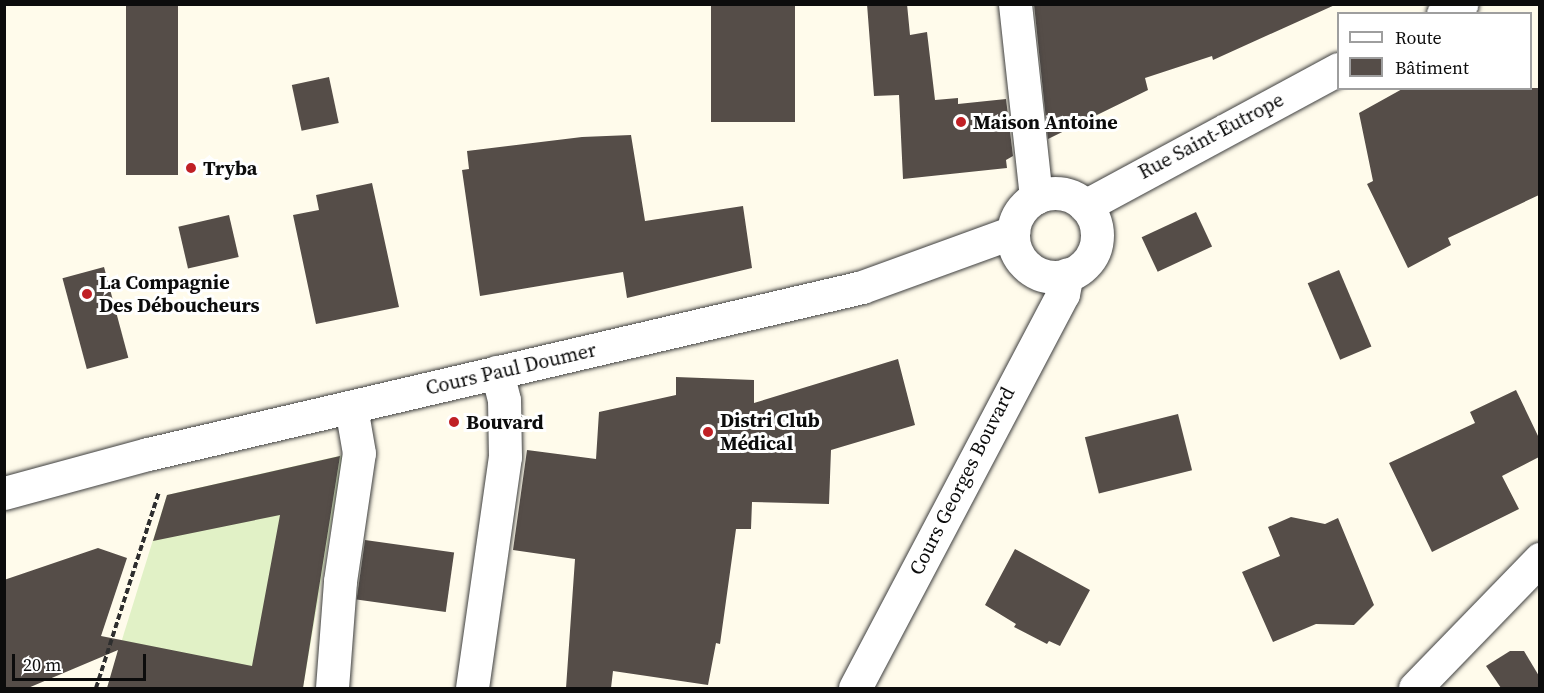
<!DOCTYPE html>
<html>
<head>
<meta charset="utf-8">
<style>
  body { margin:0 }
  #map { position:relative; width:1544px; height:693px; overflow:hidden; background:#fffbeb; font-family:"Source Serif 4",serif }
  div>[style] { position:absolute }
  .pitch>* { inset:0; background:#e1f1c6 }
  .building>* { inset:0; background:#554d48; transform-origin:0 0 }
  .path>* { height:4px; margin-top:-2px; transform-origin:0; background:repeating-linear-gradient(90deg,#2e2e2e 0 6px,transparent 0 9px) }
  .roads { filter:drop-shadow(0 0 2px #3f3f3f) drop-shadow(0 0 2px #3f3f3f) }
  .minor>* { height:33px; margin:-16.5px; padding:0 16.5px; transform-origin:16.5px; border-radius:16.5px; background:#fff }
  .minor>.ring { margin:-16.5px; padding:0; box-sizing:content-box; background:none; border:33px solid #fff; border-radius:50% }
  .dots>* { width:16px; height:16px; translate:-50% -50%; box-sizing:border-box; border:3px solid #fff; border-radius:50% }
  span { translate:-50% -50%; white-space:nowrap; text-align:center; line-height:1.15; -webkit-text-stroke:6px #fff; paint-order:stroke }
  .poi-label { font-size:20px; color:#0c0c0c; font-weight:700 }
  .left { translate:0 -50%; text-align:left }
  .street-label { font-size:20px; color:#0c0c0c }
  .frame { position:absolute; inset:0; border:6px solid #0c0c0c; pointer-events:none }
  .legend { position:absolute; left:1337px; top:12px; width:195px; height:78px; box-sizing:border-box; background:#fff; border:2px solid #9e9e9e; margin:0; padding:8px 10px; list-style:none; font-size:18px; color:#0c0c0c }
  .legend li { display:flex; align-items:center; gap:12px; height:30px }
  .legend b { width:30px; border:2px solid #9e9e9e }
  .scale { position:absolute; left:12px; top:654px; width:134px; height:27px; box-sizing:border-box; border:3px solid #0c0c0c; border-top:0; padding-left:8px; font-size:18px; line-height:21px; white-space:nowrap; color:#0c0c0c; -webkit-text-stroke:4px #fff; paint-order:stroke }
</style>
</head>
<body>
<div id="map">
  <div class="pitch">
    <i style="clip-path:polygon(343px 455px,303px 688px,107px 688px,167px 495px)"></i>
  </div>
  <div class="building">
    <i style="left:126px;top:4px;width:52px;height:171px"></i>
    <i style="left:711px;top:4px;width:84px;height:118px"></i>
    <i style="clip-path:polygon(867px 4px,907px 4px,910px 35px,927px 32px,935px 100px,958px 98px,958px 104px,1006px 99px,1013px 156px,1006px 160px,1007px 168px,903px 179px,899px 95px,874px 96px)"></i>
    <i style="clip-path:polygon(1034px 4px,1337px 4px,1213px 60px,1212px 56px,1145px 78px,1148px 90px,1048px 139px)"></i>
    <i style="left:329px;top:77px;width:47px;height:38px;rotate:78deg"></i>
    <i style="clip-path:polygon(1404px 88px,1539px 88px,1539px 195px,1448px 238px,1451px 245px,1408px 268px,1367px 184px,1373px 181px,1359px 113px)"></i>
    <i style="clip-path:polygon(631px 135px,645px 221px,743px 206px,752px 268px,627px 298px,623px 272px,480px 296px,462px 170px,469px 169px,467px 151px,582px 137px)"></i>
    <i style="clip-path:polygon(372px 183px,399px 307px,316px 324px,293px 215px,319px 210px,316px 195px)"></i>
    <i style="left:1196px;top:212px;width:38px;height:60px;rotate:65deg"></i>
    <i style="left:229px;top:215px;width:43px;height:52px;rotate:77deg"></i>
    <i style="left:104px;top:267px;width:94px;height:43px;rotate:75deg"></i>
    <i style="left:1339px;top:270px;width:83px;height:34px;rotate:67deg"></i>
    <i style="clip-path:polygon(898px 359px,915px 425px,831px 450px,829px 504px,752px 502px,751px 529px,736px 529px,720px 644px,716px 643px,708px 685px,613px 671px,611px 688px,566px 688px,575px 559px,513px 550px,527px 450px,596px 459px,599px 412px,676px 395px,676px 377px,754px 380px,754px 403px)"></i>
    <i style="clip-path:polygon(1516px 390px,1539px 438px,1539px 457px,1502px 476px,1519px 509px,1432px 552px,1389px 463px,1475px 423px,1470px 412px)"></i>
    <i style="left:1178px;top:414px;width:58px;height:96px;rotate:76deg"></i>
    <i style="clip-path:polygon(340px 456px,303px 688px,107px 688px,118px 650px,28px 688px,4px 688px,4px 580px,98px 548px,127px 558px,101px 636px,252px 666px,280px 515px,153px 541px,167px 495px)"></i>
    <i style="clip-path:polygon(1291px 517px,1325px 524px,1338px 518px,1374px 605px,1354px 625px,1316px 624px,1273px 642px,1242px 572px,1280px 556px,1268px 527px)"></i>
    <i style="left:365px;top:540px;width:90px;height:60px;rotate:8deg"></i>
    <i style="clip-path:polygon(1015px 549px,1090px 590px,1060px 646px,1049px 641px,1047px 644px,1014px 627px,1016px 624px,985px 605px)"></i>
    <i style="clip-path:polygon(1510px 651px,1524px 651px,1539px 676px,1539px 688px,1501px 688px,1486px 666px)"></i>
  </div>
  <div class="path">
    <i style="left:96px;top:688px;width:206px;rotate:-72.2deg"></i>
  </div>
  <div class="roads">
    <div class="minor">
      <i style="left:1015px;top:4px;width:195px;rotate:83.8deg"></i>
      <i style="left:1443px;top:14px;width:21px;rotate:-29deg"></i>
      <i class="ring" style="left:1013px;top:193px;width:51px;height:51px"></i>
      <i style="left:1085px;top:206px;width:288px;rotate:-28.4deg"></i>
      <i style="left:4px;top:493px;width:149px;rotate:-15.2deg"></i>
      <i style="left:148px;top:454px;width:733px;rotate:-13.16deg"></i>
      <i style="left:862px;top:287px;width:161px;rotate:-20deg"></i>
      <i style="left:332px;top:688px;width:107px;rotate:-85.7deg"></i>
      <i style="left:340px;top:581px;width:129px;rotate:-81.6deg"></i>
      <i style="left:359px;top:453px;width:47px;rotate:-99.9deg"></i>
      <i style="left:472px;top:688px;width:233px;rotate:-81.9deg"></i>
      <i style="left:505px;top:457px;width:57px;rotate:-91deg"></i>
      <i style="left:504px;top:400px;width:29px;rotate:-104deg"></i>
      <i style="left:855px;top:688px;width:446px;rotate:-62.2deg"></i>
      <i style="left:1063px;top:294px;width:20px;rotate:-79deg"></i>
      <i style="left:1415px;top:688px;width:180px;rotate:-45.9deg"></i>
    </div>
  </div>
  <div class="dots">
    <i style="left:961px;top:122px;background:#c02025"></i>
    <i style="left:191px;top:168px;background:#c02025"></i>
    <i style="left:87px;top:294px;background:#c02025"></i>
    <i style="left:454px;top:422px;background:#c02025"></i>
    <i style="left:708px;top:432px;background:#c02025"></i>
  </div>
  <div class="poi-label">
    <span class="left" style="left:973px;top:122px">Maison Antoine</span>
    <span class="left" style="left:203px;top:168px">Tryba</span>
    <span class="left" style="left:99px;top:294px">La Compagnie<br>Des Déboucheurs</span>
    <span class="left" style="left:720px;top:432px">Distri Club<br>Médical</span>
    <span class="left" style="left:466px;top:422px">Bouvard</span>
  </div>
  <div class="street-label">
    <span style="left:1211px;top:136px;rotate:-28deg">Rue Saint-Eutrope</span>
    <span style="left:511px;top:369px;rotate:-13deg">Cours Paul Doumer</span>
    <span style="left:962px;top:481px;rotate:-63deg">Cours Georges Bouvard</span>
  </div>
  <div class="frame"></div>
  <ul class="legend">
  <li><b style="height:8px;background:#fff"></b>Route</li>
  <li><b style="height:16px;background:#554d48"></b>Bâtiment</li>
  </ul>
  <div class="scale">20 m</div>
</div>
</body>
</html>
